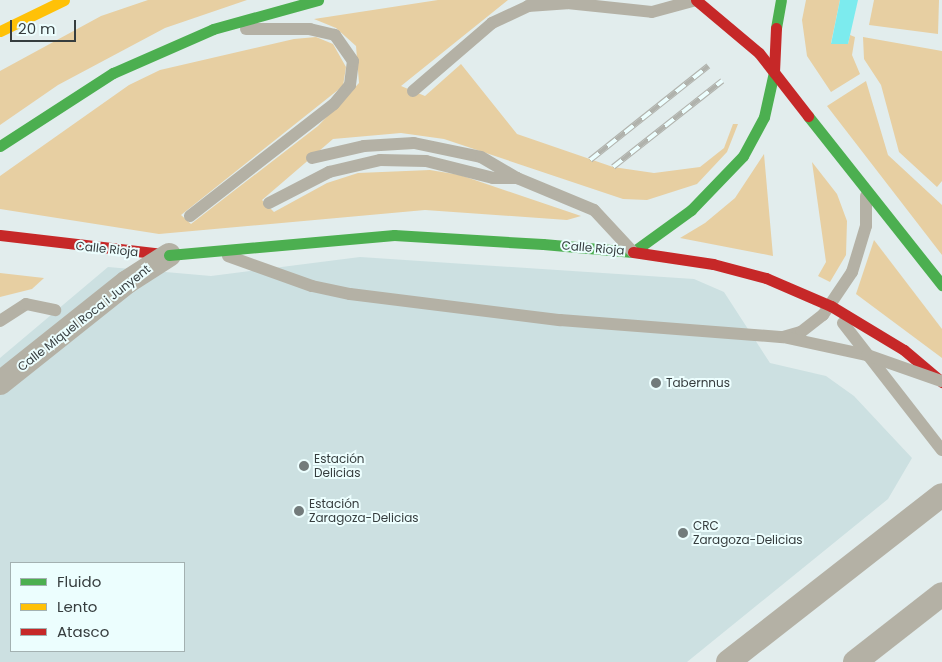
<!DOCTYPE html>
<html>
<head>
<meta charset="utf-8">
<style>
  body { margin:0 }
  #map { position:relative; width:942px; height:662px; overflow:hidden; background:#e2eded; font-family:Poppins,sans-serif }
  div>[style] { position:absolute }
  .built>* { inset:0; background:#cce0e1 }
  .green>* { inset:0; background:#e7cfa2 }
  .water>* { inset:0; background:#7cebee }
  .lane>* { height:12px; margin:-6px; padding:0 6px; transform-origin:6px; border-radius:6px; background:#b4b1a5 }
  .street>* { height:24px; margin:-12px; padding:0 12px; transform-origin:12px; border-radius:12px; background:#b4b1a5 }
  .fast>* { height:11px; margin:-5.5px; padding:0 5.5px; transform-origin:5.5px; border-radius:5.5px; background:#4caf50 }
  .slow>* { height:11px; margin:-5.5px; padding:0 5.5px; transform-origin:5.5px; border-radius:5.5px; background:#ffc107 }
  .jam>* { height:11px; margin:-5.5px; padding:0 5.5px; transform-origin:5.5px; border-radius:5.5px; background:#c62828 }
  .rail>* { height:5.5px; margin-top:-2.75px; transform-origin:0; background:repeating-linear-gradient(90deg,#ecfefe 0 11px,#b0b2ac 0 22px); box-sizing:border-box; border-block:1px solid #b0b2ac }
  .lane-bridge>* { height:12px; margin:-6px; padding:0 6px; transform-origin:6px; border-radius:6px; background:#b4b1a5 }
  .street-bridge>* { height:24px; margin:-12px; padding:0 12px; transform-origin:12px; border-radius:12px; background:#b4b1a5 }
  .fast-bridge>* { height:11px; margin:-5.5px; padding:0 5.5px; transform-origin:5.5px; border-radius:5.5px; background:#4caf50 }
  .jam-bridge>* { height:11px; margin:-5.5px; padding:0 5.5px; transform-origin:5.5px; border-radius:5.5px; background:#c62828 }
  .dots>* { width:14px; height:14px; translate:-50% -50%; box-sizing:border-box; border:2px solid #ecfefe; border-radius:50% }
  span { translate:-50% -50%; white-space:nowrap; text-align:center; line-height:1.15; -webkit-text-stroke:4px #ecfefe; paint-order:stroke }
  .street-label { font-size:12px; color:#363d3e }
  .poi-label { font-size:12px; color:#363d3e }
  .left { translate:0 -50%; text-align:left }
  .legend { position:absolute; left:10px; top:562px; width:175px; height:90px; box-sizing:border-box; background:#ecfefe; border:1px solid #a3b1b1; margin:0; padding:6px 9px; list-style:none; font-size:15px; color:#363d3e }
  .legend li { display:flex; align-items:center; gap:10px; height:25px }
  .legend b { width:25px; border:1px solid #a3b1b1 }
  .scale { position:absolute; left:10px; top:20px; width:66px; height:22px; box-sizing:border-box; border:2px solid #363d3e; border-top:0; padding-left:6px; font-size:15px; line-height:18px; white-space:nowrap; color:#363d3e; -webkit-text-stroke:4px #ecfefe; paint-order:stroke }
</style>
</head>
<body>
<div id="map">
  <div class="built">
    <i style="clip-path:polygon(evenodd,360px 257px,694px 279px,724px 292px,770px 363px,826px 376px,854px 396px,912px 458px,888px 499px,687px 662px,0 662px,0 358px,108px 267px,211px 276px,360px 257px,11px 563px,184px 563px,184px 651px,11px 651px,11px 563px)"></i>
  </div>
  <div class="green">
    <i style="clip-path:polygon(148px 0,247px 0,165px 28px,58px 85px,0 125px,0 71px,101px 16px)"></i>
    <i style="clip-path:polygon(438px 0,508px 0,401px 86px,425px 96px,461px 64px,517px 134px,613px 167px,654px 173px,700px 167px,724px 148px,733px 124px,738px 124px,727px 152px,697px 184px,647px 200px,623px 199px,444px 139px,401px 133px,333px 139px,262px 200px,274px 212px,327px 183px,358px 173px,430px 170px,460px 175px,581px 216px,567px 220px,425px 210px,159px 234px,0 209px,0 176px,129px 85px,160px 70px,294px 39px,316px 37px,333px 44px,346px 67px,343px 86px,181px 215px,191px 224px,318px 126px,359px 83px,356px 46px,336px 28px,314px 19px)"></i>
    <i style="clip-path:polygon(806px 0,840px 0,831px 43px,848px 44px,850px 35px,855px 37px,852px 55px,860px 74px,831px 92px,807px 56px,802px 20px)"></i>
    <i style="clip-path:polygon(874px 0,939px 0,938px 34px,869px 25px)"></i>
    <i style="clip-path:polygon(863px 37px,942px 51px,942px 181px,937px 187px,899px 152px,881px 85px,864px 59px)"></i>
    <i style="clip-path:polygon(866px 81px,888px 155px,942px 205px,942px 255px,827px 106px)"></i>
    <i style="clip-path:polygon(764px 154px,773px 256px,680px 238px,705px 223px,735px 198px)"></i>
    <i style="clip-path:polygon(812px 162px,837px 194px,847px 221px,846px 255px,830px 282px,818px 276px,826px 262px)"></i>
    <i style="clip-path:polygon(874px 240px,942px 329px,942px 358px,856px 294px)"></i>
    <i style="clip-path:polygon(0 273px,44px 278px,32px 289px,0 297px)"></i>
  </div>
  <div class="water">
    <i style="clip-path:polygon(840px 0,858px 0,848px 44px,831px 44px)"></i>
  </div>
  <div class="lane">
    <i style="left:413px;top:91px;width:104px;rotate:-40.7deg"></i>
    <i style="left:492px;top:23px;width:40px;rotate:-25deg"></i>
    <i style="left:528px;top:6px;width:39px;rotate:-4deg"></i>
    <i style="left:567px;top:3px;width:85px;rotate:6deg"></i>
    <i style="left:652px;top:12px;width:46px;rotate:-15.3deg"></i>
    <i style="left:312px;top:158px;width:53px;rotate:-13deg"></i>
    <i style="left:364px;top:146px;width:50px;rotate:-3.4deg"></i>
    <i style="left:414px;top:143px;width:68px;rotate:11.8deg"></i>
    <i style="left:481px;top:157px;width:42px;rotate:30.3deg"></i>
    <i style="left:269px;top:203px;width:68px;rotate:-27.3deg"></i>
    <i style="left:329px;top:172px;width:52px;rotate:-13.2deg"></i>
    <i style="left:380px;top:160px;width:46px;rotate:1.2deg"></i>
    <i style="left:426px;top:161px;width:69px;rotate:14.2deg"></i>
    <i style="left:493px;top:178px;width:24px"></i>
    <i style="left:190px;top:216px;width:182px;rotate:-37.9deg"></i>
    <i style="left:334px;top:104px;width:25px;rotate:-50deg"></i>
    <i style="left:350px;top:85px;width:24px;rotate:-83deg"></i>
    <i style="left:353px;top:61px;width:32px;rotate:-125deg"></i>
    <i style="left:335px;top:35px;width:26px;rotate:-167deg"></i>
    <i style="left:310px;top:29px;width:64px;rotate:180deg"></i>
    <i style="left:0;top:321px;width:31px;rotate:-33deg"></i>
    <i style="left:26px;top:304px;width:30px;rotate:12deg"></i>
    <i style="left:843px;top:323px;width:161px;rotate:52.1deg"></i>
    <i style="left:783px;top:337px;width:19px;rotate:-16deg"></i>
    <i style="left:801px;top:332px;width:28px;rotate:-38deg"></i>
    <i style="left:823px;top:315px;width:52px;rotate:-56deg"></i>
    <i style="left:852px;top:272px;width:48px;rotate:-73.1deg"></i>
    <i style="left:866px;top:226px;width:30px;rotate:-90deg"></i>
  </div>
  <div class="street">
    <i style="left:728px;top:662px;width:271px;rotate:-38deg"></i>
    <i style="left:855px;top:662px;width:110px;rotate:-38deg"></i>
  </div>
  <div class="fast">
    <i style="left:776px;top:28px;width:28px;rotate:-80deg"></i>
    <i style="left:0;top:146px;width:135px;rotate:-32.9deg"></i>
    <i style="left:113px;top:73px;width:109px;rotate:-23.7deg"></i>
    <i style="left:213px;top:29px;width:109px;rotate:-15.4deg"></i>
    <i style="left:543px;top:244px;width:90px;rotate:5.1deg"></i>
    <i style="left:633px;top:252px;width:72px;rotate:-35.9deg"></i>
    <i style="left:691px;top:210px;width:75px;rotate:-46.1deg"></i>
    <i style="left:743px;top:156px;width:44px;rotate:-61.7deg"></i>
    <i style="left:764px;top:117px;width:46px;rotate:-77.5deg"></i>
  </div>
  <div class="slow">
    <i style="left:0;top:31px;width:71px;rotate:-25.8deg"></i>
  </div>
  <div class="jam">
    <i style="left:0;top:235px;width:170px;rotate:6.7deg"></i>
    <i style="left:831px;top:306px;width:85px;rotate:31.1deg"></i>
    <i style="left:904px;top:350px;width:50px;rotate:40.1deg"></i>
  </div>
  <div class="rail">
    <i style="left:590px;top:160px;width:151px;rotate:-38.5deg"></i>
    <i style="left:613px;top:167px;width:139px;rotate:-38.3deg"></i>
  </div>
  <div class="lane-bridge">
    <i style="left:517px;top:178px;width:83px;rotate:22.6deg"></i>
    <i style="left:594px;top:210px;width:57px;rotate:47.1deg"></i>
    <i style="left:228px;top:256px;width:89px;rotate:19.7deg"></i>
    <i style="left:312px;top:286px;width:39px;rotate:12deg"></i>
    <i style="left:350px;top:294px;width:212px;rotate:7.1deg"></i>
    <i style="left:560px;top:320px;width:224px;rotate:4.4deg"></i>
    <i style="left:783px;top:337px;width:86px;rotate:12.1deg"></i>
    <i style="left:867px;top:355px;width:78px;rotate:19.4deg"></i>
  </div>
  <div class="street-bridge">
    <i style="left:0;top:383px;width:162px;rotate:-38.5deg"></i>
    <i style="left:127px;top:282px;width:50px;rotate:-32.7deg"></i>
  </div>
  <div class="fast-bridge">
    <i style="left:808px;top:116px;width:216px;rotate:51.6deg"></i>
    <i style="left:169px;top:255px;width:226px;rotate:-5.1deg"></i>
    <i style="left:394px;top:235px;width:149px;rotate:3.5deg"></i>
  </div>
  <div class="jam-bridge">
    <i style="left:696px;top:0;width:82px;rotate:40.1deg"></i>
    <i style="left:759px;top:53px;width:80px;rotate:52.1deg"></i>
    <i style="left:774px;top:72px;width:44px;rotate:-87.4deg"></i>
    <i style="left:633px;top:252px;width:81px;rotate:8.5deg"></i>
    <i style="left:713px;top:264px;width:55px;rotate:14.8deg"></i>
    <i style="left:766px;top:278px;width:71px;rotate:23.3deg"></i>
  </div>
  <div class="dots">
    <i style="left:656px;top:383px;background:#727b7b"></i>
    <i style="left:304px;top:466px;background:#727b7b"></i>
    <i style="left:299px;top:511px;background:#727b7b"></i>
    <i style="left:683px;top:533px;background:#727b7b"></i>
  </div>
  <div class="street-label">
    <span style="left:593px;top:248px;rotate:5deg">Calle Rioja</span>
    <span style="left:107px;top:249px;rotate:6deg">Calle Rioja</span>
    <span style="left:84px;top:318px;rotate:-38deg">Calle Miquel Roca i Junyent</span>
  </div>
  <div class="poi-label">
    <span class="left" style="left:666px;top:383px">Tabernnus</span>
    <span class="left" style="left:314px;top:466px">Estación<br>Delicias</span>
    <span class="left" style="left:309px;top:511px">Estación<br>Zaragoza-Delicias</span>
    <span class="left" style="left:693px;top:533px">CRC<br>Zaragoza-Delicias</span>
  </div>
  <ul class="legend">
  <li><b style="height:6px;background:#4caf50"></b>Fluido</li>
  <li><b style="height:6px;background:#ffc107"></b>Lento</li>
  <li><b style="height:6px;background:#c62828"></b>Atasco</li>
  </ul>
  <div class="scale">20 m</div>
</div>
</body>
</html>
